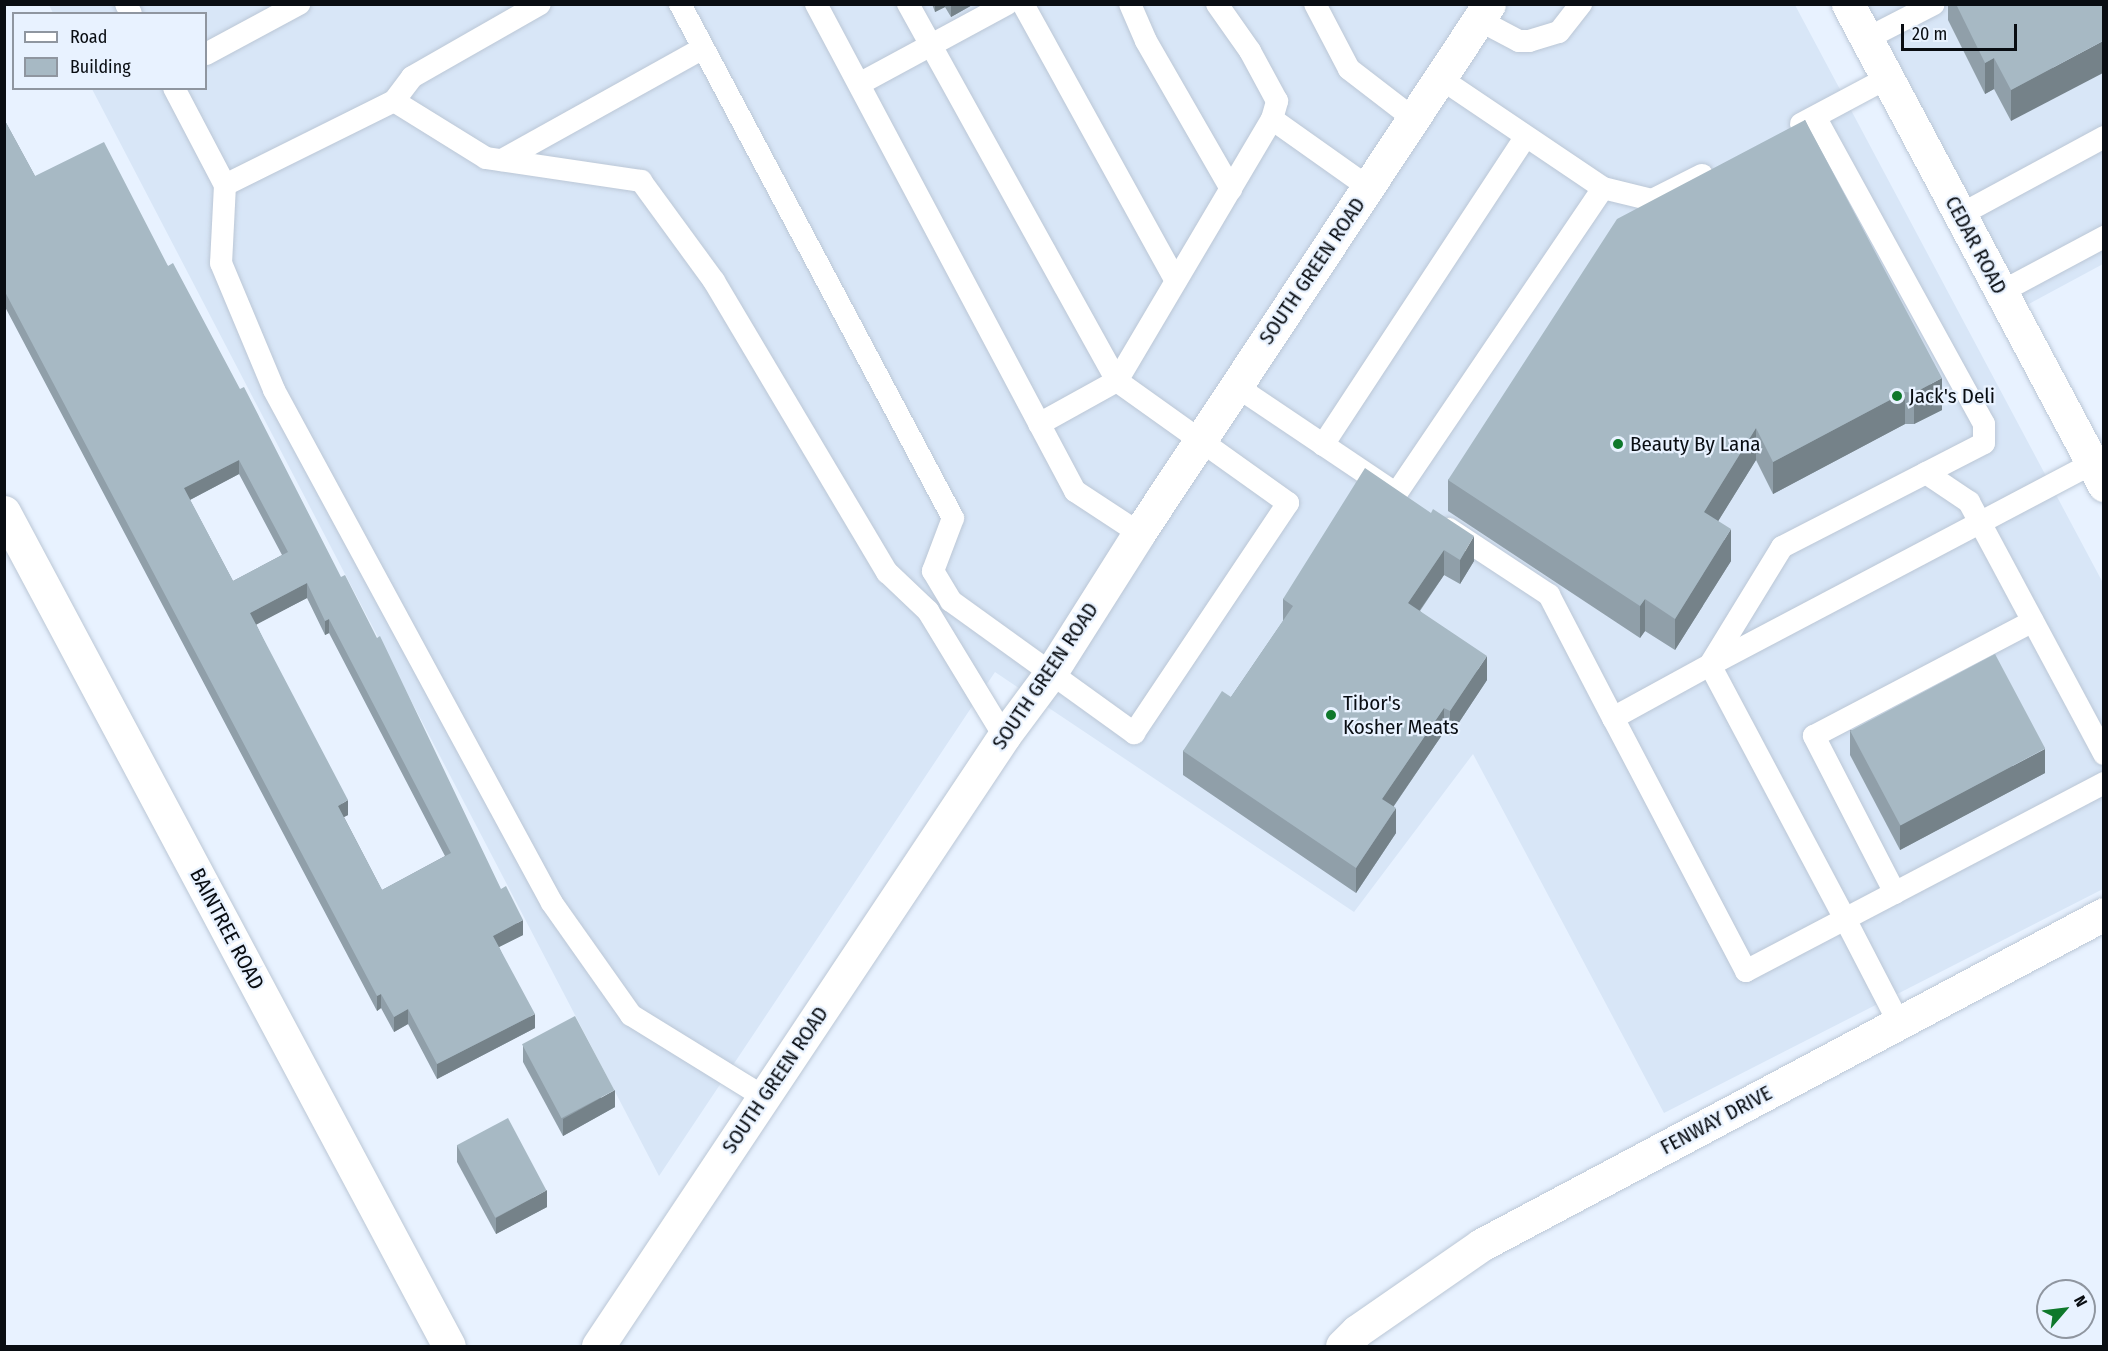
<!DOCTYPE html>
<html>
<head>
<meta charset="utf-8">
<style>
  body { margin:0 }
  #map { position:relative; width:2108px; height:1351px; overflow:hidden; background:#e8f2ff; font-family:"Fira Sans Condensed",sans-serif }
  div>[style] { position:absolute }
  .built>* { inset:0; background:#d8e6f7 }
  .roads { filter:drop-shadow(0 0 2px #bbc7d6) drop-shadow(0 0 2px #bbc7d6) }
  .service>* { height:22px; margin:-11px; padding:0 11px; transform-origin:11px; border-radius:11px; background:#fff }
  .minor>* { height:33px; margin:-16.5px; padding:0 16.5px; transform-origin:16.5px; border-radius:16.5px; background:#fff }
  .secondary>* { height:33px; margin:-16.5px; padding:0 16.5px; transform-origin:16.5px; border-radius:16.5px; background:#fff }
  .wall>* { inset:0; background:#909fa9 }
  .shaded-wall>* { inset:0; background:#758289 }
  .building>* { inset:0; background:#a7b9c4; transform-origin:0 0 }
  .dots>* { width:16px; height:16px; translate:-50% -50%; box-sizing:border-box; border:3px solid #e8f2ff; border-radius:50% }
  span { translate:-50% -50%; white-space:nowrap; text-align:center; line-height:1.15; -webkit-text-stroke:4.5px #e8f2ff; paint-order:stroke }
  .street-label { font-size:21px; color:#090d12 }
  .poi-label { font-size:21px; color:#090d12 }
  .left { translate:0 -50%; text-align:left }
  .frame { position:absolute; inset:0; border:6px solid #090d12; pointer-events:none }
  .legend { position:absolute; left:12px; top:12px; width:195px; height:78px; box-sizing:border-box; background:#e8f2ff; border:2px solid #8f96a0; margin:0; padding:8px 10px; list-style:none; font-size:18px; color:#090d12 }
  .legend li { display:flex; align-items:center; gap:12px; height:30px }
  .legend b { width:30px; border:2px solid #8f96a0 }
  .north { position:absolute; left:2036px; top:1279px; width:60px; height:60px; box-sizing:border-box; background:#e8f2ff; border:2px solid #8f96a0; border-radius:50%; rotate:62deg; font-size:16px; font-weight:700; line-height:24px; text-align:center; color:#090d12 }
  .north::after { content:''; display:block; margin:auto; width:21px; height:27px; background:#0e782b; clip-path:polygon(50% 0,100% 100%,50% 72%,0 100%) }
  .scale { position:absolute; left:1901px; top:24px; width:116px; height:27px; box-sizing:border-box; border:3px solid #090d12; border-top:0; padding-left:8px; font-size:18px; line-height:21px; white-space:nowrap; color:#090d12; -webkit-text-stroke:4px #e8f2ff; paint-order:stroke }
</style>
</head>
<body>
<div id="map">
  <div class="built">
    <i style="clip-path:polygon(49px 5px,1795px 5px,2103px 583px,2103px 889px,1664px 1113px,1473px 754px,1354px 912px,995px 672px,659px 1176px,92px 89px,206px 88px,206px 14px,53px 13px)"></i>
    <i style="clip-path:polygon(1848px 5px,2103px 5px,2103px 264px,2012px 313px)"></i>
  </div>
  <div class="roads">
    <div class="service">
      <i style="left:126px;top:4px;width:11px;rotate:63deg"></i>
      <i style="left:680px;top:4px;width:582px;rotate:62.03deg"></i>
      <i style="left:953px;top:518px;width:57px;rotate:110.7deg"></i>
      <i style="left:933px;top:571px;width:35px;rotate:59deg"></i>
      <i style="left:951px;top:601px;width:226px;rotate:35.8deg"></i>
      <i style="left:1134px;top:733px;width:277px;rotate:-56.2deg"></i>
      <i style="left:1288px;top:503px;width:210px;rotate:-144.5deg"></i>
      <i style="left:1117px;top:381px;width:431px;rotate:-119deg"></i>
      <i style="left:816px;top:4px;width:552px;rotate:61.99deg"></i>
      <i style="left:1075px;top:491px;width:77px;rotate:33.3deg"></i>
      <i style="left:1023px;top:4px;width:316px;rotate:61.1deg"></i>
      <i style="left:1130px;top:4px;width:40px;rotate:66.6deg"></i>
      <i style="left:1146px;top:41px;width:171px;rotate:60.1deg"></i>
      <i style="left:1315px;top:4px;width:73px;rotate:62.4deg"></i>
      <i style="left:1349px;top:69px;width:82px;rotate:37.6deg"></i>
      <i style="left:1479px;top:20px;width:45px;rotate:27.7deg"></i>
      <i style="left:1519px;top:41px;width:10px"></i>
      <i style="left:1529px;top:41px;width:31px;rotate:-17deg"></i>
      <i style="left:1559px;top:32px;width:36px;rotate:-52deg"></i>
      <i style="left:1866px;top:39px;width:76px;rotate:-27.2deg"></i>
      <i style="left:206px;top:54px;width:106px;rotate:-28.3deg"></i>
      <i style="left:1440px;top:78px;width:197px;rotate:34deg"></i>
      <i style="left:1603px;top:188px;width:50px;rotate:13.8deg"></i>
      <i style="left:1652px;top:200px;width:56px;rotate:-26.6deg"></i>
      <i style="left:859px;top:84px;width:168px;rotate:-28.4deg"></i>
      <i style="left:174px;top:88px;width:110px;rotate:62.3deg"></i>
      <i style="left:225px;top:185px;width:189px;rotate:-26.4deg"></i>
      <i style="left:394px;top:101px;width:30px;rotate:-53deg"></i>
      <i style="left:412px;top:77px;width:147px;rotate:-29.7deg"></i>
      <i style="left:394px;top:101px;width:108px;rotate:31.8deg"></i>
      <i style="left:486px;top:158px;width:157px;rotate:8.4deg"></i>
      <i style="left:641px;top:181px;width:124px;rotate:53.9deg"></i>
      <i style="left:714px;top:281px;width:339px;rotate:59.3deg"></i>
      <i style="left:887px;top:572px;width:57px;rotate:43.6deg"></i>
      <i style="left:928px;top:611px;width:146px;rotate:58.7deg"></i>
      <i style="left:1272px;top:119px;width:118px;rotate:35.3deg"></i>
      <i style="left:1801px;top:124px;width:98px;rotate:-28.1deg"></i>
      <i style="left:502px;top:160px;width:230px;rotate:-29.1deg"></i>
      <i style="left:225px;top:185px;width:78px;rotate:92.9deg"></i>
      <i style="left:221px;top:263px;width:138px;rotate:67.3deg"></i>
      <i style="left:274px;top:390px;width:583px;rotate:61.55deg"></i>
      <i style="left:552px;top:903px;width:137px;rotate:54.8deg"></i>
      <i style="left:631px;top:1015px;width:156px;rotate:31.7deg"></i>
      <i style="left:1960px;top:215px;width:164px;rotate:-28.4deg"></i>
      <i style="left:2001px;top:292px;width:117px;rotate:-28.1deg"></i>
      <i style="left:1236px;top:386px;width:184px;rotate:33.9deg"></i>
      <i style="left:1039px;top:424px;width:89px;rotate:-28.9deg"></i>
      <i style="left:1117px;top:381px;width:304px;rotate:-59.4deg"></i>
      <i style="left:1272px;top:119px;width:19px;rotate:-74deg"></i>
      <i style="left:1277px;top:101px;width:57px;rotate:-118.4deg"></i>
      <i style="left:1250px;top:51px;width:57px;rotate:-125.1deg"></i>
      <i style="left:1323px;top:445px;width:368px;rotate:-56.7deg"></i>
      <i style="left:1926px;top:473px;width:52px;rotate:34deg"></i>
      <i style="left:1969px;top:502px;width:286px;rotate:61.8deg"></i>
      <i style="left:1396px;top:494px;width:369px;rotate:-55.9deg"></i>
      <i style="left:1449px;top:529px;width:120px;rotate:33.4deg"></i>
      <i style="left:1549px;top:595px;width:139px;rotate:62.5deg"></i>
      <i style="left:1711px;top:663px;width:136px;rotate:-58.5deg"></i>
      <i style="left:1782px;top:547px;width:227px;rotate:-27.2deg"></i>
      <i style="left:1984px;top:443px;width:19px;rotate:-90deg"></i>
      <i style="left:1984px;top:424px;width:350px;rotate:-118.8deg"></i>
      <i style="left:1710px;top:665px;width:288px;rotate:62deg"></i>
      <i style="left:1845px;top:919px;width:112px;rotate:152.3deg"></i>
      <i style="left:1746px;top:971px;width:286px;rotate:-117.7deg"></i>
      <i style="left:1613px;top:718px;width:111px;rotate:-28.7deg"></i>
      <i style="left:1710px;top:665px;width:432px;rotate:-27.8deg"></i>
      <i style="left:1895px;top:893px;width:177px;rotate:-117.3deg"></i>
      <i style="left:1814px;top:736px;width:247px;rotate:-27.7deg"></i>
      <i style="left:1899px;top:1023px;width:117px;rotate:-117.4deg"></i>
      <i style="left:1845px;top:919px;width:293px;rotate:-27.7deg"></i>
    </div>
    <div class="minor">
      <i style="left:4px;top:512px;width:945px;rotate:61.92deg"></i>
      <i style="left:1342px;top:1346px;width:21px;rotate:-45deg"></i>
      <i style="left:1357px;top:1331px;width:151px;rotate:-34.7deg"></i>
      <i style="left:1481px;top:1245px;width:705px;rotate:-27.98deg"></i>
    </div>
    <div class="secondary">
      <i style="left:1848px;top:4px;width:545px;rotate:61.98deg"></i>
      <i style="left:598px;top:1346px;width:733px;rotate:-56.35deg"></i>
      <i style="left:1004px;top:736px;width:77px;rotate:-53.4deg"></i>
      <i style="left:1050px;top:674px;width:167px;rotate:-57.7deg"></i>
      <i style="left:1139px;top:533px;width:634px;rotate:-56.51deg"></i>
    </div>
  </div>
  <div class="wall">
    <i style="clip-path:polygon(932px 4px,974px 4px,951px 17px,945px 7px,935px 12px)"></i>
    <i style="clip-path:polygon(1948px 4px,2103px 4px,2011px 121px,1994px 89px,1985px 94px,1948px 20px)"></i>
    <i style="clip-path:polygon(evenodd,4px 119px,35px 176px,168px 266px,523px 935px,499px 947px,535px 1028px,437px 1079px,408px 1024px,394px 1032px,381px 1008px,377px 1011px,4px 305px,4px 119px,239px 474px,282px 555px,233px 581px,190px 500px,239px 474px,4px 119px,307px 598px,325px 635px,329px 633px,445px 856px,382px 890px,344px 817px,348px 815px,256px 624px,307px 598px)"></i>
    <i style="clip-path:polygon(1805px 120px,1942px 410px,1914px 424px,1905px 424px,1773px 494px,1756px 460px,1718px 521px,1731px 561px,1675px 650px,1645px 631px,1640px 638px,1448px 511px,1448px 480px)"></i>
    <i style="clip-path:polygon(1431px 513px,1474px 561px,1460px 584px,1444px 575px,1420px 611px,1487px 680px,1450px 736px,1444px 732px,1394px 806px,1396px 833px,1356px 893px,1183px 775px,1183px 751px,1231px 697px,1283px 621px,1283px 599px)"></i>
    <i style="clip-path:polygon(1850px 730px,2045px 773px,1900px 850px,1850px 755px)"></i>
    <i style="clip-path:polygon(523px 1045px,615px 1107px,563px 1136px,523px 1062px)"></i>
    <i style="clip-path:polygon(457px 1145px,547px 1207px,496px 1234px,457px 1162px)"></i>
  </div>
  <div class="shaded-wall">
    <i style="clip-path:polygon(935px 4px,945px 4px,945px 7px,935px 12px)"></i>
    <i style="clip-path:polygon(951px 4px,974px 4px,951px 17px)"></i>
    <i style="clip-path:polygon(2103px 41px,2103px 73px,2011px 121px,2011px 90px)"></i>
    <i style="clip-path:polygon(1994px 58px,1994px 89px,1985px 94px,1985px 63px)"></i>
    <i style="clip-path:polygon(1942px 378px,1942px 410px,1914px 424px,1914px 393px)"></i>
    <i style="clip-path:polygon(1905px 392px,1905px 424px,1773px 494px,1773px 462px)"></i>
    <i style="clip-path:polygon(1756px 428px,1756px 460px,1704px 544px,1704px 512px)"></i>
    <i style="clip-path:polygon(239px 460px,239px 474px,184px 503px,184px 488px)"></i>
    <i style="clip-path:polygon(1731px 529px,1731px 561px,1675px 650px,1675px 619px)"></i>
    <i style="clip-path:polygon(1474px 536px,1474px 561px,1460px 584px,1460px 560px)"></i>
    <i style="clip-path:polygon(1444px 550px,1444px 575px,1408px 627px,1408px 603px)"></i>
    <i style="clip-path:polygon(307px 583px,307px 598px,250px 628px,250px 613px)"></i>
    <i style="clip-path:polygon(1645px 599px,1645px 631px,1640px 638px,1640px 606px)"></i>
    <i style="clip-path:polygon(329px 619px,329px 633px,325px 635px,325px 621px)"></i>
    <i style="clip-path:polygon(1487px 656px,1487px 680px,1450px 736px,1450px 711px)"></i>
    <i style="clip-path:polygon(1444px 708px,1444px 732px,1382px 823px,1382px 799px)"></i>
    <i style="clip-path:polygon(2045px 749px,2045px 773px,1900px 850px,1900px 825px)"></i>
    <i style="clip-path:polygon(348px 800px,348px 815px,338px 820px,338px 806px)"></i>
    <i style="clip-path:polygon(1396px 808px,1396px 833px,1356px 893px,1356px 868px)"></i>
    <i style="clip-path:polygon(523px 920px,523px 935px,493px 950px,493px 936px)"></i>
    <i style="clip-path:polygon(381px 994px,381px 1008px,377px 1011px,377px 996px)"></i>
    <i style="clip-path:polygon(408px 1009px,408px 1024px,394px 1032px,394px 1017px)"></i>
    <i style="clip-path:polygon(535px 1014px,535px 1028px,437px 1079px,437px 1064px)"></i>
    <i style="clip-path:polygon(615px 1090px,615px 1107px,563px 1136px,563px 1119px)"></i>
    <i style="clip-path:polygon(547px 1190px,547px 1207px,496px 1234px,496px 1218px)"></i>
  </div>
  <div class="building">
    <i style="clip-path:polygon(1956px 4px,2103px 4px,2103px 41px,2011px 90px,1994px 58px,1985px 63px)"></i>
    <i style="clip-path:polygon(evenodd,4px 119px,35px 176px,104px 142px,168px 266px,173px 263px,240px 389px,244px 387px,341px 577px,345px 575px,377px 638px,380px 636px,501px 889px,506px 886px,523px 920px,493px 936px,535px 1014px,437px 1064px,408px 1009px,394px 1017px,381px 994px,377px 996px,4px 290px,4px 119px,239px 460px,288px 552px,233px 581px,184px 488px,239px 460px,4px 119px,307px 583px,325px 621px,329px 619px,451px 853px,382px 890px,338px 806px,348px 800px,250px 613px,307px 583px)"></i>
    <i style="clip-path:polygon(1805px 120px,1942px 378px,1914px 393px,1905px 392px,1773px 462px,1756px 428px,1704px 512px,1731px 529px,1675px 619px,1645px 599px,1640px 606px,1448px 480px,1617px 219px)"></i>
    <i style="clip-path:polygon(1365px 468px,1431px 513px,1433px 509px,1474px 536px,1460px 560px,1444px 550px,1408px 603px,1487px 656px,1450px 711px,1444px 708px,1382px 799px,1396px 808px,1356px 868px,1183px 751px,1222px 691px,1231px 697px,1293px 606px,1283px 599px)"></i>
    <i style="left:1995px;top:654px;width:107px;height:164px;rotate:62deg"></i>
    <i style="left:575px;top:1016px;width:84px;height:60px;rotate:62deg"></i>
    <i style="left:508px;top:1118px;width:82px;height:58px;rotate:62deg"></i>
  </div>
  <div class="dots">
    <i style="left:1897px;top:396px;background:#0e782b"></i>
    <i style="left:1618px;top:444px;background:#0e782b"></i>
    <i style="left:1331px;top:715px;background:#0e782b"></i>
  </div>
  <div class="street-label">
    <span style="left:1976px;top:245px;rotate:62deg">CEDAR ROAD</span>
    <span style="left:1312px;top:271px;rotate:-56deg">SOUTH GREEN ROAD</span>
    <span style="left:1045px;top:676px;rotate:-56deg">SOUTH GREEN ROAD</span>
    <span style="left:227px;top:929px;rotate:62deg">BAINTREE ROAD</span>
    <span style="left:775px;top:1080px;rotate:-56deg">SOUTH GREEN ROAD</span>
    <span style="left:1716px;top:1120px;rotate:-28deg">FENWAY DRIVE</span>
  </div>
  <div class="poi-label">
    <span class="left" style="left:1909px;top:396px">Jack's Deli</span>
    <span class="left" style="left:1630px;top:444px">Beauty By Lana</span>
    <span class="left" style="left:1343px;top:715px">Tibor's<br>Kosher Meats</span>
  </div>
  <div class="frame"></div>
  <ul class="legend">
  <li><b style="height:8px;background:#fff"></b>Road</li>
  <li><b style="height:16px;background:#a7b9c4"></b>Building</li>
  </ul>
  <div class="north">N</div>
  <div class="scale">20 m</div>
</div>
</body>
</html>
